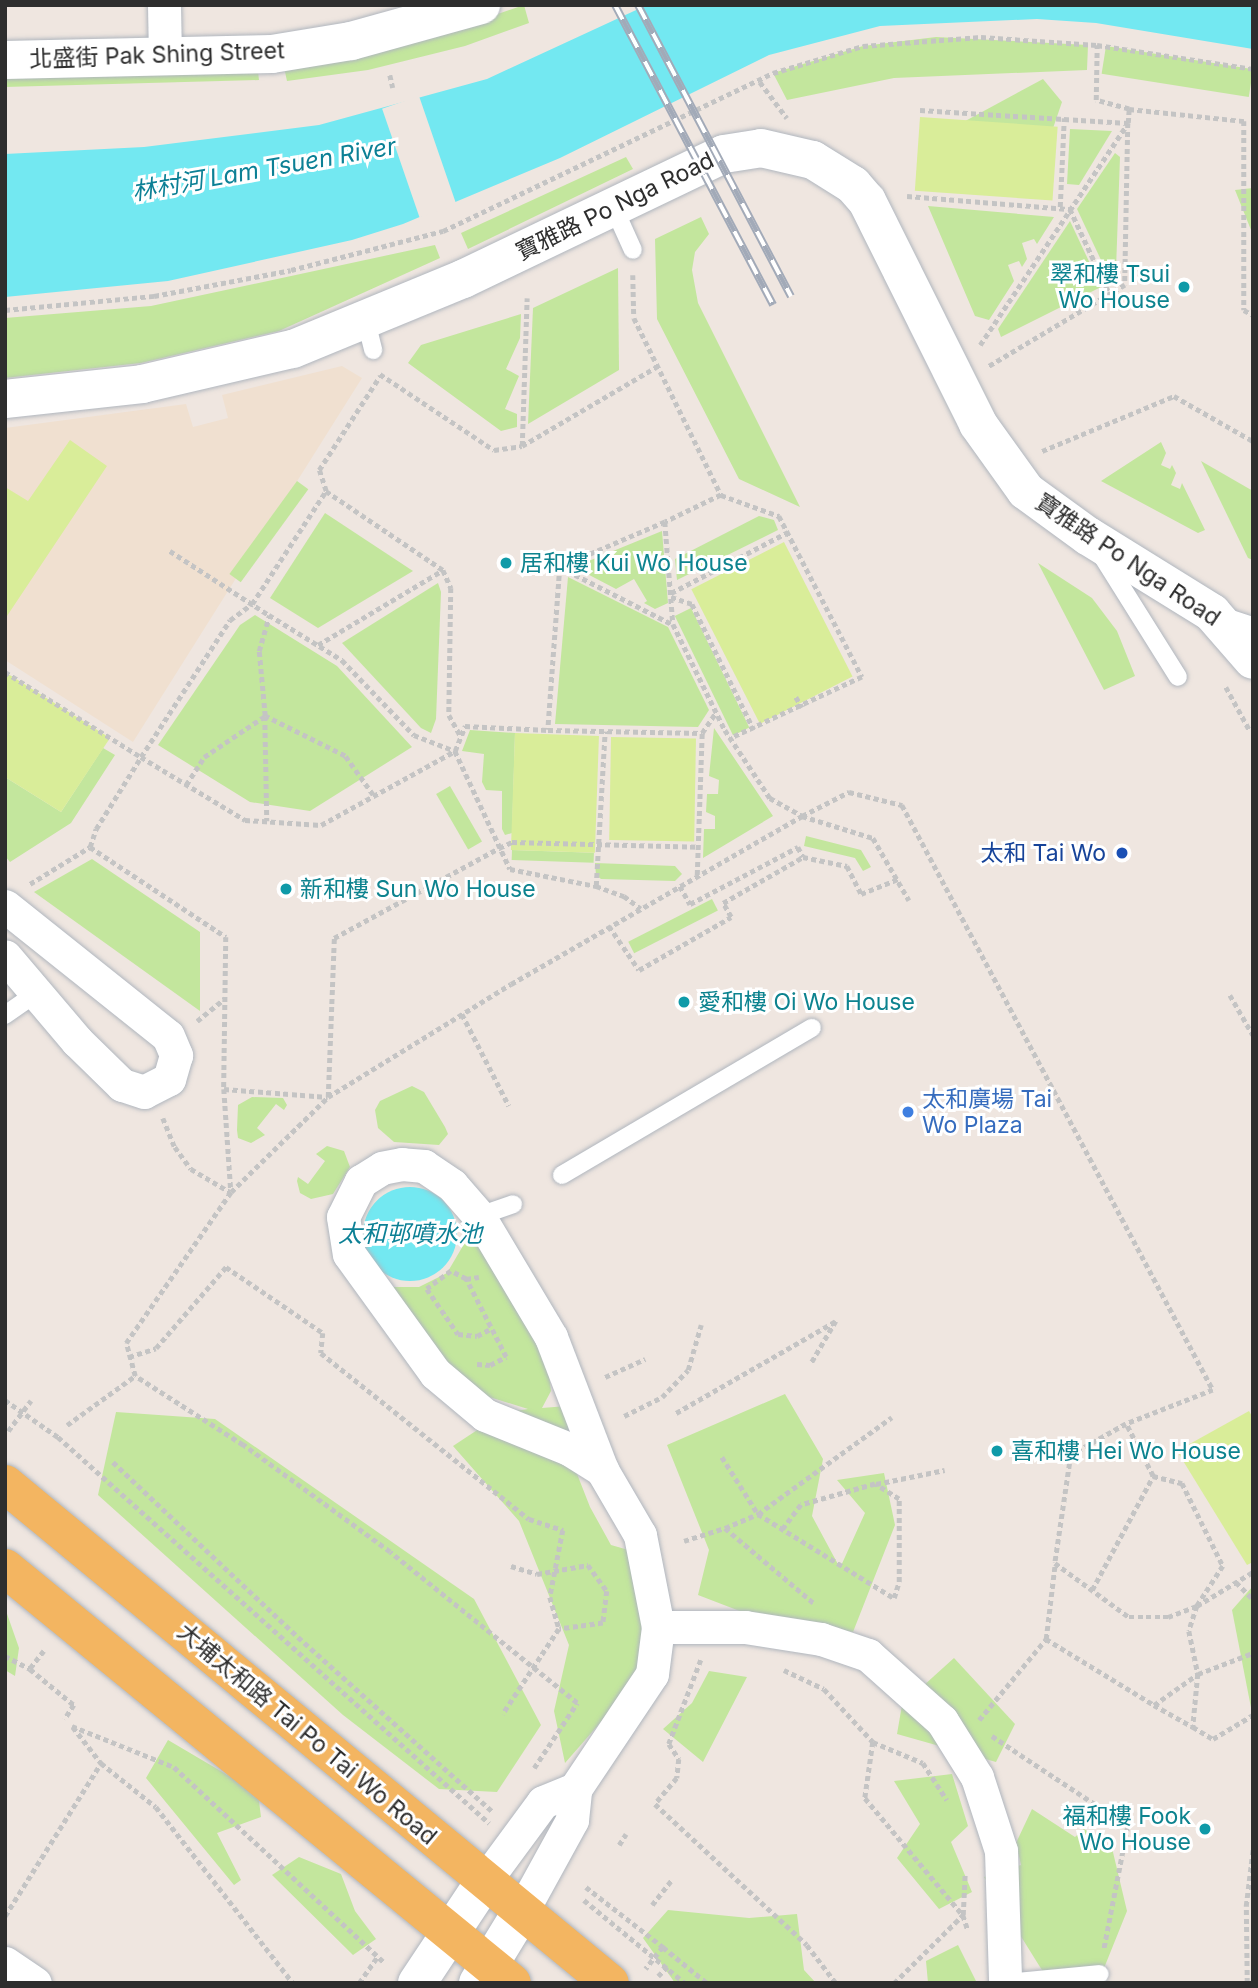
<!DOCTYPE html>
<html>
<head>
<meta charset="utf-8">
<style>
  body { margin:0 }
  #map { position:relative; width:1258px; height:1988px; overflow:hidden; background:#efe6e0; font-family:Inter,"Noto Sans TC",sans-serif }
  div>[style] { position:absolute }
  .education>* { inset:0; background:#f0e0d0 }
  .green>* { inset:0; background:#c3e69d; transform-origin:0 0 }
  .pitch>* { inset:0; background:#d9ed99; transform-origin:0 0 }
  .water>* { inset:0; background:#73e8f1 }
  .round { border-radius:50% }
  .pier>* { inset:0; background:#efe6e0; transform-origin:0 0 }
  .path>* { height:4.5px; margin-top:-2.25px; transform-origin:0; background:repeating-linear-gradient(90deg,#c4c4c4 0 5px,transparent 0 8.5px) }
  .roads { filter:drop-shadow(0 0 2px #b0b6be) drop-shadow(0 0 2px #b0b6be) }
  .lane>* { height:18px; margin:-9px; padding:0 9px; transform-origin:9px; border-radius:9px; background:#fff }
  .street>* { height:33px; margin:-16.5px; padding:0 16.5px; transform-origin:16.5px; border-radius:16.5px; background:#fff }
  .secondary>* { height:38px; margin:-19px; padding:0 19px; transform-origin:19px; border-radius:19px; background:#fff }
  .primary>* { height:38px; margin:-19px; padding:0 19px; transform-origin:19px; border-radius:19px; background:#f3b561 }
  .rail>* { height:8px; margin-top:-4px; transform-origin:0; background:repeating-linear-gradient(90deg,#fff 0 16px,#a2aab8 0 32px); box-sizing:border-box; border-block:2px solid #a2aab8 }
  .dots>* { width:19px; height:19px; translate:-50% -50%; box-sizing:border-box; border:4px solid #fff; border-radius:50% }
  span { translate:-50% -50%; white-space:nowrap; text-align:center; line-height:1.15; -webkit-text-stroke:6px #fff; paint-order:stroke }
  .street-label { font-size:23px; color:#2e2e2e }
  .culture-label { font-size:23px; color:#0d838f }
  .right { translate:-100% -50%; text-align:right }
  .left { translate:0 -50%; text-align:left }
  .transit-label { font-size:23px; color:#164399 }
  .shop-label { font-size:23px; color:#366cbe }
  .water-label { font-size:24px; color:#0c8095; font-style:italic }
  .frame { position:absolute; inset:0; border:7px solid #2e2e2e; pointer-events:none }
</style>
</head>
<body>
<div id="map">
  <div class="education">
    <i style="clip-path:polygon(342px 366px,362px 378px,133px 742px,5px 660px,5px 428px,186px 404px,193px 427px,228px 418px,222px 395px)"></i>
  </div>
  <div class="green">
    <i style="clip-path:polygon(524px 5px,529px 23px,465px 46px,368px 70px,287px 81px,283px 63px,460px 27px)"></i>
    <i style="clip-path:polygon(936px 37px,1088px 45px,1087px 70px,894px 78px,787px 100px,773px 73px,863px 46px)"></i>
    <i style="left:1106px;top:46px;width:149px;height:28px;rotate:9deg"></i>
    <i style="clip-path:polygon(257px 63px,259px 80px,5px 87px,5px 73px)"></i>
    <i style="clip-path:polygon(1043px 79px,1062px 102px,1040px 166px,932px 139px)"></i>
    <i style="clip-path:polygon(1070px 129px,1112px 131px,1079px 185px,1067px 184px)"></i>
    <i style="clip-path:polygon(1115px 153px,1120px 157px,1116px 270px,1109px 277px,1077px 209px)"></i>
    <i style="clip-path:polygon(626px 157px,633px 169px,468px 249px,461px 233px)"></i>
    <i style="clip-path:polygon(1253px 188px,1253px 235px,1235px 190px)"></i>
    <i style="clip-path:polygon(928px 206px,1054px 217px,1037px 244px,1034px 239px,1022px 243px,1027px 259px,1022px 267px,1019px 261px,1008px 265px,1014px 281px,989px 320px,975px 316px)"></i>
    <i style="clip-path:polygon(701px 217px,709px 234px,695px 252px,692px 270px,698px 303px,800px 507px,739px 479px,657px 319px,655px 239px)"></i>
    <i style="clip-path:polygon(1070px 221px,1101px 287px,1001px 337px,998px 329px)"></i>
    <i style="clip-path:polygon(435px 245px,440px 258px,279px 331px,141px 363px,5px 378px,5px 318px,151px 306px)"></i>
    <i style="clip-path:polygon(618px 268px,619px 370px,528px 424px,533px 308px)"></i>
    <i style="clip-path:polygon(521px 314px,520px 338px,506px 369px,519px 376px,505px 409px,517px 414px,517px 427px,501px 431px,408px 363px,421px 345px)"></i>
    <i style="clip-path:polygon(1161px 442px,1166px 453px,1161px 465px,1170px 469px,1172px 465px,1176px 473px,1171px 485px,1180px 489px,1182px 483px,1205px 530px,1198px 533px,1101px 481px)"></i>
    <i style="clip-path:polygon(1201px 461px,1253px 491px,1253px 560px,1248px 558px)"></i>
    <i style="left:297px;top:481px;width:14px;height:115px;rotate:36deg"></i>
    <i style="clip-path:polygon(325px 513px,413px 571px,318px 628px,270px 598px)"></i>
    <i style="clip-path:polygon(759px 516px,774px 520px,778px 530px,677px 580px,675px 559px)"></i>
    <i style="clip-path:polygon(662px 531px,668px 603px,655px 609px,644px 603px,647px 601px,634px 579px,616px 589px,574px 567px)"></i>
    <i style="clip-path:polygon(1038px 563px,1092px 598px,1117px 631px,1135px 676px,1104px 690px)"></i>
    <i style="clip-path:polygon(568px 577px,668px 627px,709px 710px,698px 727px,555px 724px)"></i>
    <i style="clip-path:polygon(438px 583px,441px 592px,436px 719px,431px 733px,421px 728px,342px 643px)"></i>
    <i style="left:691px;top:608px;width:133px;height:18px;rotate:64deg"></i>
    <i style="clip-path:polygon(255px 615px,337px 666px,412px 747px,310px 811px,250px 802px,158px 745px,240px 625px)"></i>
    <i style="clip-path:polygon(714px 728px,773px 816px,703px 858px,704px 829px,715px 829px,715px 816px,706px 812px,707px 794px,718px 794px,719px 780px,709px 776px)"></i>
    <i style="clip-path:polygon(470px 730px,515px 733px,512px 833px,505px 835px,502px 829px,502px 791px,486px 790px,482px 782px,484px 754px,462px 751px)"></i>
    <i style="clip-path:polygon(103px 748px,115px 755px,71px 823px,10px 862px,5px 856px,5px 777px,61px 812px)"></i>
    <i style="left:450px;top:786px;width:64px;height:16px;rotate:60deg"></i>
    <i style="clip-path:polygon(806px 836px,861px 850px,871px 867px,863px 871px,855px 858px,804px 846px)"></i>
    <i style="left:512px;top:850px;width:82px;height:10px;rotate:2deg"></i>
    <i style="clip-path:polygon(92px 859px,200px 932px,200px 1011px,34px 892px)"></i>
    <i style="clip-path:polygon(595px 863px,675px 866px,682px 874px,675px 881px,601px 879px,596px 875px)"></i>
    <i style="left:712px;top:899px;width:13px;height:94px;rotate:63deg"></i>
    <i style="clip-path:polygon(412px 1086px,424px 1092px,445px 1127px,448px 1134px,439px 1145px,394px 1142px,378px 1128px,375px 1110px,380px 1101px)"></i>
    <i style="clip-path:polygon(252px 1097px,283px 1098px,287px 1105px,284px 1110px,276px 1104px,257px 1128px,265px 1135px,251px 1143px,238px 1138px,237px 1130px,238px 1105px)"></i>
    <i style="clip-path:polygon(327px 1146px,344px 1151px,350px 1167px,333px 1194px,311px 1199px,300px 1193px,297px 1181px,298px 1177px,308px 1184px,325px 1161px,316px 1154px)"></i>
    <i style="clip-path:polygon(468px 1220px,548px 1365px,551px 1391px,542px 1408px,567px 1406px,570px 1456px,590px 1507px,611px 1545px,632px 1551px,648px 1647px,628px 1691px,565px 1763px,554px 1711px,569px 1645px,519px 1521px,453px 1446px,503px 1413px,528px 1409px,486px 1396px,429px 1349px,393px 1287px,419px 1287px,447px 1273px,467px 1239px)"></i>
    <i style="clip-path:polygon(785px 1394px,823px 1459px,812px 1516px,840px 1568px,865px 1513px,837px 1480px,884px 1473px,895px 1525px,853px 1632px,750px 1615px,698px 1595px,709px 1550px,667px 1445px)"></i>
    <i style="clip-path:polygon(116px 1412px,215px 1419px,474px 1599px,541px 1725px,497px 1792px,439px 1789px,343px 1715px,98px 1495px)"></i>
    <i style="clip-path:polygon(1253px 1586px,1253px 1718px,1232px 1610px)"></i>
    <i style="clip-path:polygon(5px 1608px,19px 1648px,15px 1676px,5px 1670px)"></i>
    <i style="clip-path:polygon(954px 1658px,1015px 1724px,996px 1762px,897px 1734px,902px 1705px)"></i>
    <i style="clip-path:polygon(709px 1671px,747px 1677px,703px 1762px,663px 1729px,692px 1703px)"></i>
    <i style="clip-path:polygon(168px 1740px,258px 1793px,261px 1817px,217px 1833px,241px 1880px,234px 1885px,146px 1778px)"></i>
    <i style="clip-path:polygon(952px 1774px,968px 1826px,951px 1842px,972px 1892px,939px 1909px,897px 1858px,920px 1824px,894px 1781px)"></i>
    <i style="clip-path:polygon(1032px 1809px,1075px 1837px,1084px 1829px,1112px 1848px,1127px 1911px,1098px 1983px,1050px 1983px,984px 1877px,1021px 1865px,1016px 1843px)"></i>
    <i style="clip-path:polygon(299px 1857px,341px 1874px,355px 1911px,376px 1939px,353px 1955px,272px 1875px)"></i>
    <i style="clip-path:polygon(668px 1910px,749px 1918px,797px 1914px,804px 1970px,816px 1983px,675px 1983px,643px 1938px)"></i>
    <i style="clip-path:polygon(958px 1945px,977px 1983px,928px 1983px,926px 1961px)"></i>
  </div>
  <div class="pitch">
    <i style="left:920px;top:117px;width:138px;height:74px;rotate:4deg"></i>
    <i style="clip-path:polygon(70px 440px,107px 466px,5px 619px,5px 487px,28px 501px)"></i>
    <i style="left:784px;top:542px;width:151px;height:104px;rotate:63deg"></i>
    <i style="clip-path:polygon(5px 672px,110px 738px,61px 812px,5px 777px)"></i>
    <i style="left:515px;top:733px;width:84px;height:117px;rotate:2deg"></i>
    <i style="left:611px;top:737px;width:85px;height:103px;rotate:1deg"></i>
    <i style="clip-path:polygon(1249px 1411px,1253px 1418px,1253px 1562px,1247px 1565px,1177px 1451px)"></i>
  </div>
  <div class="water">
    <i style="clip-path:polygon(647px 5px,1253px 5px,1253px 49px,1096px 23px,1037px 19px,880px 26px,769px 55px,560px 158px,403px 224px,352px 240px,168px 281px,5px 297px,5px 154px,144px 147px,319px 125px,487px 79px)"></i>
    <i class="round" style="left:363px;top:1187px;width:94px;height:94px"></i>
  </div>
  <div class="pier">
    <i style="left:419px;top:96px;width:115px;height:39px;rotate:71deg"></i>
  </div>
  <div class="path">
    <i style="left:390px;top:75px;width:13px;rotate:77deg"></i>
    <i style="left:760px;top:82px;width:45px;rotate:53.1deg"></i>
    <i style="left:1129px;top:109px;width:116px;rotate:6deg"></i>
    <i style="left:1244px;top:121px;width:189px;rotate:90deg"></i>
    <i style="left:1244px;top:310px;width:10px;rotate:29deg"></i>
    <i style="left:920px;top:110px;width:208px;rotate:3.6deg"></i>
    <i style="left:1128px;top:123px;width:162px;rotate:91.1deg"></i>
    <i style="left:1125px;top:285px;width:160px;rotate:149.1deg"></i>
    <i style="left:907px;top:196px;width:164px;rotate:4.6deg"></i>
    <i style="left:1070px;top:209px;width:97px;rotate:65deg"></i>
    <i style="left:1060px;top:207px;width:89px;rotate:-87.4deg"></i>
    <i style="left:633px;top:275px;width:43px;rotate:88.7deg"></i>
    <i style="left:634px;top:318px;width:197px;rotate:63.8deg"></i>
    <i style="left:721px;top:495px;width:62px;rotate:19.9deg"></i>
    <i style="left:779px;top:516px;width:181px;rotate:62.7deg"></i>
    <i style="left:862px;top:677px;width:145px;rotate:155deg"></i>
    <i style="left:5px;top:310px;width:150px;rotate:-5.4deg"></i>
    <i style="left:154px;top:296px;width:139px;rotate:-10.7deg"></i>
    <i style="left:291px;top:270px;width:157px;rotate:-14.4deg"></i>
    <i style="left:443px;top:231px;width:366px;rotate:-25.6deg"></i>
    <i style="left:773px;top:73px;width:94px;rotate:-16.7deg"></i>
    <i style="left:863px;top:46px;width:118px;rotate:-4.4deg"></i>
    <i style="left:981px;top:37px;width:116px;rotate:3.9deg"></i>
    <i style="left:1097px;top:45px;width:158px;rotate:8.7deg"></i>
    <i style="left:980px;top:345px;width:267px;rotate:-56.3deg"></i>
    <i style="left:1128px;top:123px;width:14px;rotate:-86deg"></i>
    <i style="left:1129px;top:109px;width:34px;rotate:-165deg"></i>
    <i style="left:1096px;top:100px;width:55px;rotate:-89deg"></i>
    <i style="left:380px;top:374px;width:137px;rotate:33.7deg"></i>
    <i style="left:494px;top:450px;width:28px;rotate:-8deg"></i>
    <i style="left:522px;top:446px;width:156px;rotate:-30.5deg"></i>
    <i style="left:522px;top:446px;width:148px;rotate:-88.1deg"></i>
    <i style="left:1042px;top:451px;width:143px;rotate:-22.6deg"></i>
    <i style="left:1174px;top:396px;width:91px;rotate:29.7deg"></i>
    <i style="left:326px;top:491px;width:141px;rotate:34deg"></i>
    <i style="left:443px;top:570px;width:20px;rotate:66deg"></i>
    <i style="left:451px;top:588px;width:127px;rotate:90.9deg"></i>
    <i style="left:449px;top:715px;width:25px;rotate:61deg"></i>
    <i style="left:721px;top:495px;width:62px;rotate:154.3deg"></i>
    <i style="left:665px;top:522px;width:102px;rotate:85.5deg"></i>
    <i style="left:673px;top:624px;width:118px;rotate:63.9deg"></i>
    <i style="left:725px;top:730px;width:82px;rotate:56.5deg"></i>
    <i style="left:770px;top:798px;width:37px;rotate:29deg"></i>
    <i style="left:802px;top:816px;width:53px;rotate:-27.1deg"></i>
    <i style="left:849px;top:792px;width:55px;rotate:13.8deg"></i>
    <i style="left:902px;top:805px;width:663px;rotate:62deg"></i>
    <i style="left:1213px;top:1390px;width:93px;rotate:158.7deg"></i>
    <i style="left:1126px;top:1424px;width:63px;rotate:150.6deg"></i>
    <i style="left:1071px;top:1455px;width:109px;rotate:98.4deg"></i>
    <i style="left:1055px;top:1563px;width:92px;rotate:36.1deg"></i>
    <i style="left:1129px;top:1617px;width:39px"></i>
    <i style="left:1168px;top:1617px;width:31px;rotate:-21deg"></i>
    <i style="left:1197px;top:1606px;width:66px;rotate:-31.3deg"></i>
    <i style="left:665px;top:522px;width:114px;rotate:156.8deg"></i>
    <i style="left:560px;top:567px;width:163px;rotate:94.2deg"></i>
    <i style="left:548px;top:730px;width:154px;rotate:1.1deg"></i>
    <i style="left:702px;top:733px;width:25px;rotate:-56deg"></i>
    <i style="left:170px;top:551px;width:118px;rotate:32.9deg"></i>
    <i style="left:560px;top:567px;width:126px;rotate:27deg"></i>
    <i style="left:671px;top:593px;width:132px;rotate:-27.5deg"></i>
    <i style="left:671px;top:597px;width:22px;rotate:18deg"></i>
    <i style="left:692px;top:604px;width:140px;rotate:63.8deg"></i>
    <i style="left:318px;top:645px;width:146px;rotate:-31deg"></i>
    <i style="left:5px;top:672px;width:160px;rotate:32deg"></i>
    <i style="left:141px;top:757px;width:163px;rotate:-57deg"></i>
    <i style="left:230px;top:620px;width:27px;rotate:-36deg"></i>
    <i style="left:252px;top:604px;width:135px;rotate:-56.8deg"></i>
    <i style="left:326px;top:491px;width:22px;rotate:-108deg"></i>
    <i style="left:319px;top:470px;width:112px;rotate:-57deg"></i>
    <i style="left:1226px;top:687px;width:48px;rotate:61.3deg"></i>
    <i style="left:796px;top:697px;width:12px;rotate:59deg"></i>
    <i style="left:186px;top:785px;width:33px;rotate:-57deg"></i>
    <i style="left:204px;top:757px;width:73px;rotate:-33.9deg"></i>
    <i style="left:265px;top:716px;width:105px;rotate:88.9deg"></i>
    <i style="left:373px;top:795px;width:48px;rotate:-125.7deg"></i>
    <i style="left:345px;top:756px;width:89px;rotate:-153.4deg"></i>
    <i style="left:265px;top:716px;width:65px;rotate:-95.3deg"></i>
    <i style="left:259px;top:651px;width:37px;rotate:-74deg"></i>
    <i style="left:269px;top:615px;width:86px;rotate:31.7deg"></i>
    <i style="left:342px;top:660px;width:104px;rotate:46.2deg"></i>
    <i style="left:414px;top:735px;width:44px;rotate:21.3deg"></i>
    <i style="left:455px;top:751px;width:27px;rotate:-68deg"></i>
    <i style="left:465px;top:726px;width:83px;rotate:2.8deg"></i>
    <i style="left:90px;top:847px;width:19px;rotate:-72deg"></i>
    <i style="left:96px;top:829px;width:85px;rotate:-58deg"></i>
    <i style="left:141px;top:757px;width:122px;rotate:31.2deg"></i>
    <i style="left:245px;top:820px;width:76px;rotate:3.8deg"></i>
    <i style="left:321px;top:825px;width:153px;rotate:-28.9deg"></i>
    <i style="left:455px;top:751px;width:130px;rotate:65deg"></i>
    <i style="left:510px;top:869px;width:88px;rotate:11.2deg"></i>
    <i style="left:596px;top:886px;width:30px;rotate:20deg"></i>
    <i style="left:624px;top:896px;width:21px;rotate:37deg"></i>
    <i style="left:697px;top:875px;width:142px;rotate:-88deg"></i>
    <i style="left:30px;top:884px;width:70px;rotate:-31.7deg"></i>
    <i style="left:90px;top:847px;width:163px;rotate:33.5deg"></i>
    <i style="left:226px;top:937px;width:152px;rotate:90.8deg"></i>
    <i style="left:224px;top:1089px;width:102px;rotate:86.1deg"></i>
    <i style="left:596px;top:886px;width:155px;rotate:-86.7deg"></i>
    <i style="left:680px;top:886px;width:21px;rotate:61deg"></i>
    <i style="left:690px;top:904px;width:122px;rotate:-27.8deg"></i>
    <i style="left:798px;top:847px;width:11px;rotate:63deg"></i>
    <i style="left:609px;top:926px;width:53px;rotate:55.7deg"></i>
    <i style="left:639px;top:970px;width:106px;rotate:-29.9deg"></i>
    <i style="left:731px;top:917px;width:16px;rotate:-120deg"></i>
    <i style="left:723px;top:903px;width:92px;rotate:-29.9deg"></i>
    <i style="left:803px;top:857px;width:45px;rotate:11.6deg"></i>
    <i style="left:847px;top:866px;width:31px;rotate:63deg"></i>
    <i style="left:861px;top:894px;width:40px;rotate:-22deg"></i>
    <i style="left:1230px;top:995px;width:46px;rotate:60.1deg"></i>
    <i style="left:462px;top:1014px;width:103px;rotate:62.9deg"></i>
    <i style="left:197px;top:1021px;width:36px;rotate:-39deg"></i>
    <i style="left:224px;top:1089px;width:104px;rotate:4.4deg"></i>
    <i style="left:328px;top:1097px;width:159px;rotate:-87.8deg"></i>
    <i style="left:334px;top:938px;width:188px;rotate:-28.6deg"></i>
    <i style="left:499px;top:848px;width:14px;rotate:-25deg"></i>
    <i style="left:512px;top:842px;width:186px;rotate:1.5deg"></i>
    <i style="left:163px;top:1118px;width:31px;rotate:68deg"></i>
    <i style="left:175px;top:1147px;width:27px;rotate:54deg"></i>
    <i style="left:191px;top:1169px;width:45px;rotate:30.5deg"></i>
    <i style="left:466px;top:1279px;width:17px;rotate:-152deg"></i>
    <i style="left:451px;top:1271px;width:30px;rotate:143deg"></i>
    <i style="left:427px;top:1289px;width:55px;rotate:55.4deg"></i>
    <i style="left:458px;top:1334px;width:19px;rotate:6deg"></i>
    <i style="left:477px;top:1336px;width:15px;rotate:-28deg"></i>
    <i style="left:129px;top:1357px;width:28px;rotate:-18deg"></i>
    <i style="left:156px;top:1348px;width:107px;rotate:-49.2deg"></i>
    <i style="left:226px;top:1267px;width:117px;rotate:34.2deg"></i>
    <i style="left:323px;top:1333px;width:20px;rotate:96deg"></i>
    <i style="left:321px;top:1353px;width:266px;rotate:38.6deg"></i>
    <i style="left:529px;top:1519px;width:36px;rotate:18deg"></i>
    <i style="left:563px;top:1530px;width:68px;rotate:101deg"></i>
    <i style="left:550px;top:1597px;width:33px;rotate:74deg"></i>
    <i style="left:559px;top:1629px;width:102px;rotate:123.4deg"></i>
    <i style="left:477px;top:1364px;width:13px;rotate:4deg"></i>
    <i style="left:490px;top:1365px;width:18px;rotate:-27deg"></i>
    <i style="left:506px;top:1357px;width:88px;rotate:-117.1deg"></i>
    <i style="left:466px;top:1279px;width:13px;rotate:-9deg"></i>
    <i style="left:605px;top:1377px;width:44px;rotate:-24.2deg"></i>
    <i style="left:5px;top:1400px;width:65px;rotate:34.9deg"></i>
    <i style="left:58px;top:1437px;width:579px;rotate:41.85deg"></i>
    <i style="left:676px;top:1413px;width:185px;rotate:-29.9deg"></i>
    <i style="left:836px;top:1321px;width:48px;rotate:120.3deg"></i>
    <i style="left:624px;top:1416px;width:42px;rotate:-26.6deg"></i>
    <i style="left:662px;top:1397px;width:37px;rotate:-46deg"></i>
    <i style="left:688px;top:1370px;width:47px;rotate:-73.9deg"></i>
    <i style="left:67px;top:1425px;width:84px;rotate:-35.8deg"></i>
    <i style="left:8px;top:1431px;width:38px;rotate:-53deg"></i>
    <i style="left:722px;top:1457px;width:67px;rotate:57.7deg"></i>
    <i style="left:758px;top:1514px;width:165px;rotate:-35.9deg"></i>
    <i style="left:113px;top:1462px;width:255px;rotate:43.4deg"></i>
    <i style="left:298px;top:1637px;width:262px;rotate:41.9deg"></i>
    <i style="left:1153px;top:1476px;width:30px;rotate:14deg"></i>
    <i style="left:1182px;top:1483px;width:93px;rotate:63.7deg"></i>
    <i style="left:1223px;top:1566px;width:48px;rotate:123deg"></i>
    <i style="left:1197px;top:1606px;width:26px;rotate:108deg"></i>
    <i style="left:1189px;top:1631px;width:44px;rotate:78.2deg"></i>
    <i style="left:1198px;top:1674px;width:53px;rotate:95.4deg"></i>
    <i style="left:1193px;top:1727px;width:23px;rotate:31deg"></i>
    <i style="left:1213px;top:1739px;width:47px;rotate:-31deg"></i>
    <i style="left:876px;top:1484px;width:70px;rotate:-11.5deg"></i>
    <i style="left:725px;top:1528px;width:36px;rotate:-23deg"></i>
    <i style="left:758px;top:1514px;width:160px;rotate:31.7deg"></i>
    <i style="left:894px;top:1598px;width:17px;rotate:-73deg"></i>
    <i style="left:899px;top:1582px;width:83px;rotate:-90deg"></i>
    <i style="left:899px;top:1499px;width:28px;rotate:-148deg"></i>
    <i style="left:875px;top:1484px;width:77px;rotate:164.2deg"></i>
    <i style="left:801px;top:1505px;width:30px;rotate:127deg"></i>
    <i style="left:684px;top:1541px;width:43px;rotate:-17.6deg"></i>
    <i style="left:725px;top:1528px;width:118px;rotate:40.2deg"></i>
    <i style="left:511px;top:1566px;width:27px;rotate:17deg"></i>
    <i style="left:537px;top:1574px;width:52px;rotate:-10deg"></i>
    <i style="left:588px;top:1565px;width:32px;rotate:54deg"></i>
    <i style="left:607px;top:1591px;width:32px;rotate:97deg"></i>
    <i style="left:603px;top:1623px;width:44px;rotate:172.2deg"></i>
    <i style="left:1236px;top:1582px;width:24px;rotate:45deg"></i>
    <i style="left:1092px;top:1590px;width:129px;rotate:-61.8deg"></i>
    <i style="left:1153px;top:1476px;width:59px;rotate:-117.4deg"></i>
    <i style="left:1046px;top:1639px;width:127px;rotate:31.4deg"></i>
    <i style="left:1154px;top:1705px;width:54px;rotate:-35.2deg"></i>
    <i style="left:1198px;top:1674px;width:59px;rotate:-20.9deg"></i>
    <i style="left:44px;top:1651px;width:23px;rotate:128deg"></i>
    <i style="left:30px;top:1669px;width:57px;rotate:39.3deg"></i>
    <i style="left:74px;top:1705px;width:17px;rotate:123deg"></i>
    <i style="left:5px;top:1656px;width:28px;rotate:27deg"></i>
    <i style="left:701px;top:1660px;width:90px;rotate:110.9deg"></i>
    <i style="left:669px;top:1744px;width:18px;rotate:56deg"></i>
    <i style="left:679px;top:1759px;width:19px;rotate:96deg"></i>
    <i style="left:677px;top:1778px;width:34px;rotate:130deg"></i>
    <i style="left:655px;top:1804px;width:207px;rotate:42.8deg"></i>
    <i style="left:807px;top:1945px;width:48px;rotate:52.7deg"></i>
    <i style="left:784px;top:1670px;width:44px;rotate:25.4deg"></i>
    <i style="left:824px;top:1689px;width:72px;rotate:47.2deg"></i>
    <i style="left:873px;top:1742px;width:57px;rotate:98.1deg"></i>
    <i style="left:865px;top:1798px;width:153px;rotate:50.1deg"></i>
    <i style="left:963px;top:1915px;width:16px;rotate:72deg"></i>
    <i style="left:1154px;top:1705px;width:45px;rotate:29.4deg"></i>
    <i style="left:979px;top:1720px;width:105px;rotate:-50.4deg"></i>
    <i style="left:1046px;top:1639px;width:77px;rotate:-83.2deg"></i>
    <i style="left:72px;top:1726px;width:110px;rotate:21.9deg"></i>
    <i style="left:174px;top:1767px;width:287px;rotate:42.9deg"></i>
    <i style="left:73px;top:1727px;width:46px;rotate:52.1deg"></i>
    <i style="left:101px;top:1763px;width:70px;rotate:38.7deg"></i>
    <i style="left:156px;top:1807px;width:223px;rotate:52.1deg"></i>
    <i style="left:992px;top:1736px;width:163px;rotate:33.5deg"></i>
    <i style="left:1128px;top:1826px;width:125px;rotate:101deg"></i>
    <i style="left:873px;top:1742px;width:54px;rotate:22.8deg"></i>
    <i style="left:923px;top:1763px;width:44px;rotate:57deg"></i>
    <i style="left:534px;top:1768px;width:78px;rotate:-56.5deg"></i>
    <i style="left:577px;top:1703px;width:240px;rotate:-141.1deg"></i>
    <i style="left:390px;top:1552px;width:182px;rotate:-143.9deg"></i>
    <i style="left:243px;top:1445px;width:128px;rotate:-147.4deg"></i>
    <i style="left:135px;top:1376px;width:34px;rotate:-105deg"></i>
    <i style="left:126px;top:1343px;width:184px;rotate:-55.2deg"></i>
    <i style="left:231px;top:1192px;width:136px;rotate:-44.4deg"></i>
    <i style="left:328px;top:1097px;width:215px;rotate:-31.7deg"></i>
    <i style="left:511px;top:984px;width:336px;rotate:-30deg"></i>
    <i style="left:802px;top:816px;width:74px;rotate:17.2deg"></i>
    <i style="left:873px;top:838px;width:72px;rotate:59.9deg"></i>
    <i style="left:619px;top:1845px;width:13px;rotate:-58deg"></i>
    <i style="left:586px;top:1887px;width:98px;rotate:37.9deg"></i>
    <i style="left:663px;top:1947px;width:28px;rotate:128deg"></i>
    <i style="left:584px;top:1900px;width:131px;rotate:39.4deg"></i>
    <i style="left:652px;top:1905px;width:31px;rotate:-52deg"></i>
    <i style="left:5px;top:1916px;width:181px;rotate:-57.9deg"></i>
    <i style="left:663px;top:1947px;width:57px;rotate:39.3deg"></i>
    <i style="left:658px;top:1976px;width:13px;rotate:-45deg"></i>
    <i style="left:359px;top:1983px;width:33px;rotate:-55deg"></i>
    <i style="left:894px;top:1983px;width:97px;rotate:-44.6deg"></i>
    <i style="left:963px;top:1915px;width:42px;rotate:-87.3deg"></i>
    <i style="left:1247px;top:1983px;width:77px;rotate:-90.7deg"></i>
    <i style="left:1246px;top:1906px;width:58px;rotate:-83.1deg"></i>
  </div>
  <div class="roads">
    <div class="lane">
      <i style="left:613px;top:206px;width:48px;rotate:65.6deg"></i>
      <i style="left:366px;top:321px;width:30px;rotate:76deg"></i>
      <i style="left:1104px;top:559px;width:139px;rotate:57.9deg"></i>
      <i style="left:1225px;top:617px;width:29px;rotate:18deg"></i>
      <i style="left:5px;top:1015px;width:39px;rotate:-35deg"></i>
      <i style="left:562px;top:1175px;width:290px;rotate:-30.5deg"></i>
      <i style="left:479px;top:1216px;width:36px;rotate:-19deg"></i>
      <i style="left:1005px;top:1983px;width:95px;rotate:-5.4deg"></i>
    </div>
    <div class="street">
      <i style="left:164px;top:5px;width:50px;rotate:88.9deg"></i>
      <i style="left:5px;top:906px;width:208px;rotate:38.6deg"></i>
      <i style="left:168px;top:1036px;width:21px;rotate:67deg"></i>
      <i style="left:176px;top:1055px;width:25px;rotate:106deg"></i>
      <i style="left:169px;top:1079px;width:28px;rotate:153deg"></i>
      <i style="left:144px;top:1092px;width:23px;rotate:-162deg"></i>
      <i style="left:122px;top:1085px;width:63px;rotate:-135.6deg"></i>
      <i style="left:77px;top:1041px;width:111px;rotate:-130.3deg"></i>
      <i style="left:658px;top:1627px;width:87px"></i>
      <i style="left:745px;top:1627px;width:77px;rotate:9deg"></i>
      <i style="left:821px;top:1639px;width:50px;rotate:18.8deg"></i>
      <i style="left:868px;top:1655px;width:99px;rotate:41.7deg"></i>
      <i style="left:942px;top:1721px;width:66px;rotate:58deg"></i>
      <i style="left:977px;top:1777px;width:78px;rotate:72deg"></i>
      <i style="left:1001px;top:1851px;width:129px;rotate:88.2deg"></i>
      <i style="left:484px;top:1882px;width:99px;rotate:-53.6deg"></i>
      <i style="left:543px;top:1802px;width:35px;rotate:-22deg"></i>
      <i style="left:522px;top:1911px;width:104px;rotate:-61.2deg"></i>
      <i style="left:572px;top:1820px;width:31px;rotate:-84deg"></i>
      <i style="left:575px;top:1789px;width:138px;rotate:-56.2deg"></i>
      <i style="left:652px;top:1674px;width:47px;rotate:-82.7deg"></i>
      <i style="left:658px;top:1627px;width:94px;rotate:-101.1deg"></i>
      <i style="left:640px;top:1535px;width:75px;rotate:-120.3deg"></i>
      <i style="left:602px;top:1470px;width:142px;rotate:-111deg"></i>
      <i style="left:551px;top:1337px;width:141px;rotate:-120.8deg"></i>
      <i style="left:479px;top:1216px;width:41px;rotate:-131.1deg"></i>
      <i style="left:452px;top:1185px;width:34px;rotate:-146deg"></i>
      <i style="left:424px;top:1166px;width:22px;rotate:-175deg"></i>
      <i style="left:402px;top:1164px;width:20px;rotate:169deg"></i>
      <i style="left:382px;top:1168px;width:25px;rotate:148deg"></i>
      <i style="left:361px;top:1181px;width:40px;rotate:116.6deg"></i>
      <i style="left:343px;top:1217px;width:37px;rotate:81deg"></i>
      <i style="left:349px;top:1254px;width:147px;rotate:54.1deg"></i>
      <i style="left:435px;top:1373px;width:65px;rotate:40deg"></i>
      <i style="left:485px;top:1415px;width:91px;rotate:22deg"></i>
      <i style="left:569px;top:1449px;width:39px;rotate:32deg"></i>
      <i style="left:5px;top:1963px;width:36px;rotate:34deg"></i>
    </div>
    <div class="secondary">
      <i style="left:5px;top:60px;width:267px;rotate:-1.3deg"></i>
      <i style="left:272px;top:54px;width:80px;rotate:-9.3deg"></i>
      <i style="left:351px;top:41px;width:135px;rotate:-15.5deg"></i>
      <i style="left:5px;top:399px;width:138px;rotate:-6.2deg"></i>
      <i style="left:142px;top:384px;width:155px;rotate:-13.1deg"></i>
      <i style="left:293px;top:349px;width:184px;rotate:-22.4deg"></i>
      <i style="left:463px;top:279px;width:289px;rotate:-25.6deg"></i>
      <i style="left:724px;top:154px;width:37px;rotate:-9deg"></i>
      <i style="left:761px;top:148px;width:53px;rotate:13deg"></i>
      <i style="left:813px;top:160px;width:47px;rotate:32deg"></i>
      <i style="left:853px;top:185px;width:21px;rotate:49deg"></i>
      <i style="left:867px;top:201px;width:249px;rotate:63.5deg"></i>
      <i style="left:978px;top:424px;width:82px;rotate:54.4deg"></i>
      <i style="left:1026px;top:491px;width:77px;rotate:36deg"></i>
      <i style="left:1088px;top:536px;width:146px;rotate:31.8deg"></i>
      <i style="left:1212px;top:613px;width:62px;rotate:48.9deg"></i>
      <i style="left:417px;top:1983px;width:121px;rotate:-56.4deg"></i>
      <i style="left:478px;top:1983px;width:84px;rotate:-58.6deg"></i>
    </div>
    <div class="primary">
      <i style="left:5px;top:1484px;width:784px;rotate:39.52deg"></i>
      <i style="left:5px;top:1568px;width:655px;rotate:39.3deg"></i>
    </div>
  </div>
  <div class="rail">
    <i style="left:615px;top:5px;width:339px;rotate:62.2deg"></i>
    <i style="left:638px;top:5px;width:329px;rotate:62.3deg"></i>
  </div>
  <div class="dots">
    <i style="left:1184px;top:287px;background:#0f9aa8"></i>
    <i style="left:506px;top:563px;background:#0f9aa8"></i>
    <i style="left:1122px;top:853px;background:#1a4fb4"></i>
    <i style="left:286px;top:889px;background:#0f9aa8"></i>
    <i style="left:684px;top:1002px;background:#0f9aa8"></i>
    <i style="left:908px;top:1112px;background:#3f7fe0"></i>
    <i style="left:997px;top:1451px;background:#0f9aa8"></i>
    <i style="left:1205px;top:1829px;background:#0f9aa8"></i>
  </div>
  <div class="street-label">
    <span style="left:157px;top:55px;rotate:-2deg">北盛街 Pak Shing Street</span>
    <span style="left:615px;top:206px;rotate:-26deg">寶雅路 Po Nga Road</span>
    <span style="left:1128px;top:560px;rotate:34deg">寶雅路 Po Nga Road</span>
    <span style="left:307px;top:1734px;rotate:40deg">大埔太和路 Tai Po Tai Wo Road</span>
  </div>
  <div class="culture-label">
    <span class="right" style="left:1170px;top:287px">翠和樓 Tsui<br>Wo House</span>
    <span class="left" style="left:520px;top:563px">居和樓 Kui Wo House</span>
    <span class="left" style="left:300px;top:889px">新和樓 Sun Wo House</span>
    <span class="left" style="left:698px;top:1002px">愛和樓 Oi Wo House</span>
    <span class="left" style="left:1011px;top:1451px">喜和樓 Hei Wo House</span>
    <span class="right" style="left:1191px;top:1829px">福和樓 Fook<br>Wo House</span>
  </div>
  <div class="transit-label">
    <span class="right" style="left:1106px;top:853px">太和 Tai Wo</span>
  </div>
  <div class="shop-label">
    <span class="left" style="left:922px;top:1112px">太和廣場 Tai<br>Wo Plaza</span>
  </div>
  <div class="water-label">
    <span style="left:264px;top:169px;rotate:-10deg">林村河 Lam Tsuen River</span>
    <span style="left:410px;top:1234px">太和邨噴水池</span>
  </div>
  <div class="frame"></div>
</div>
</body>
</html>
